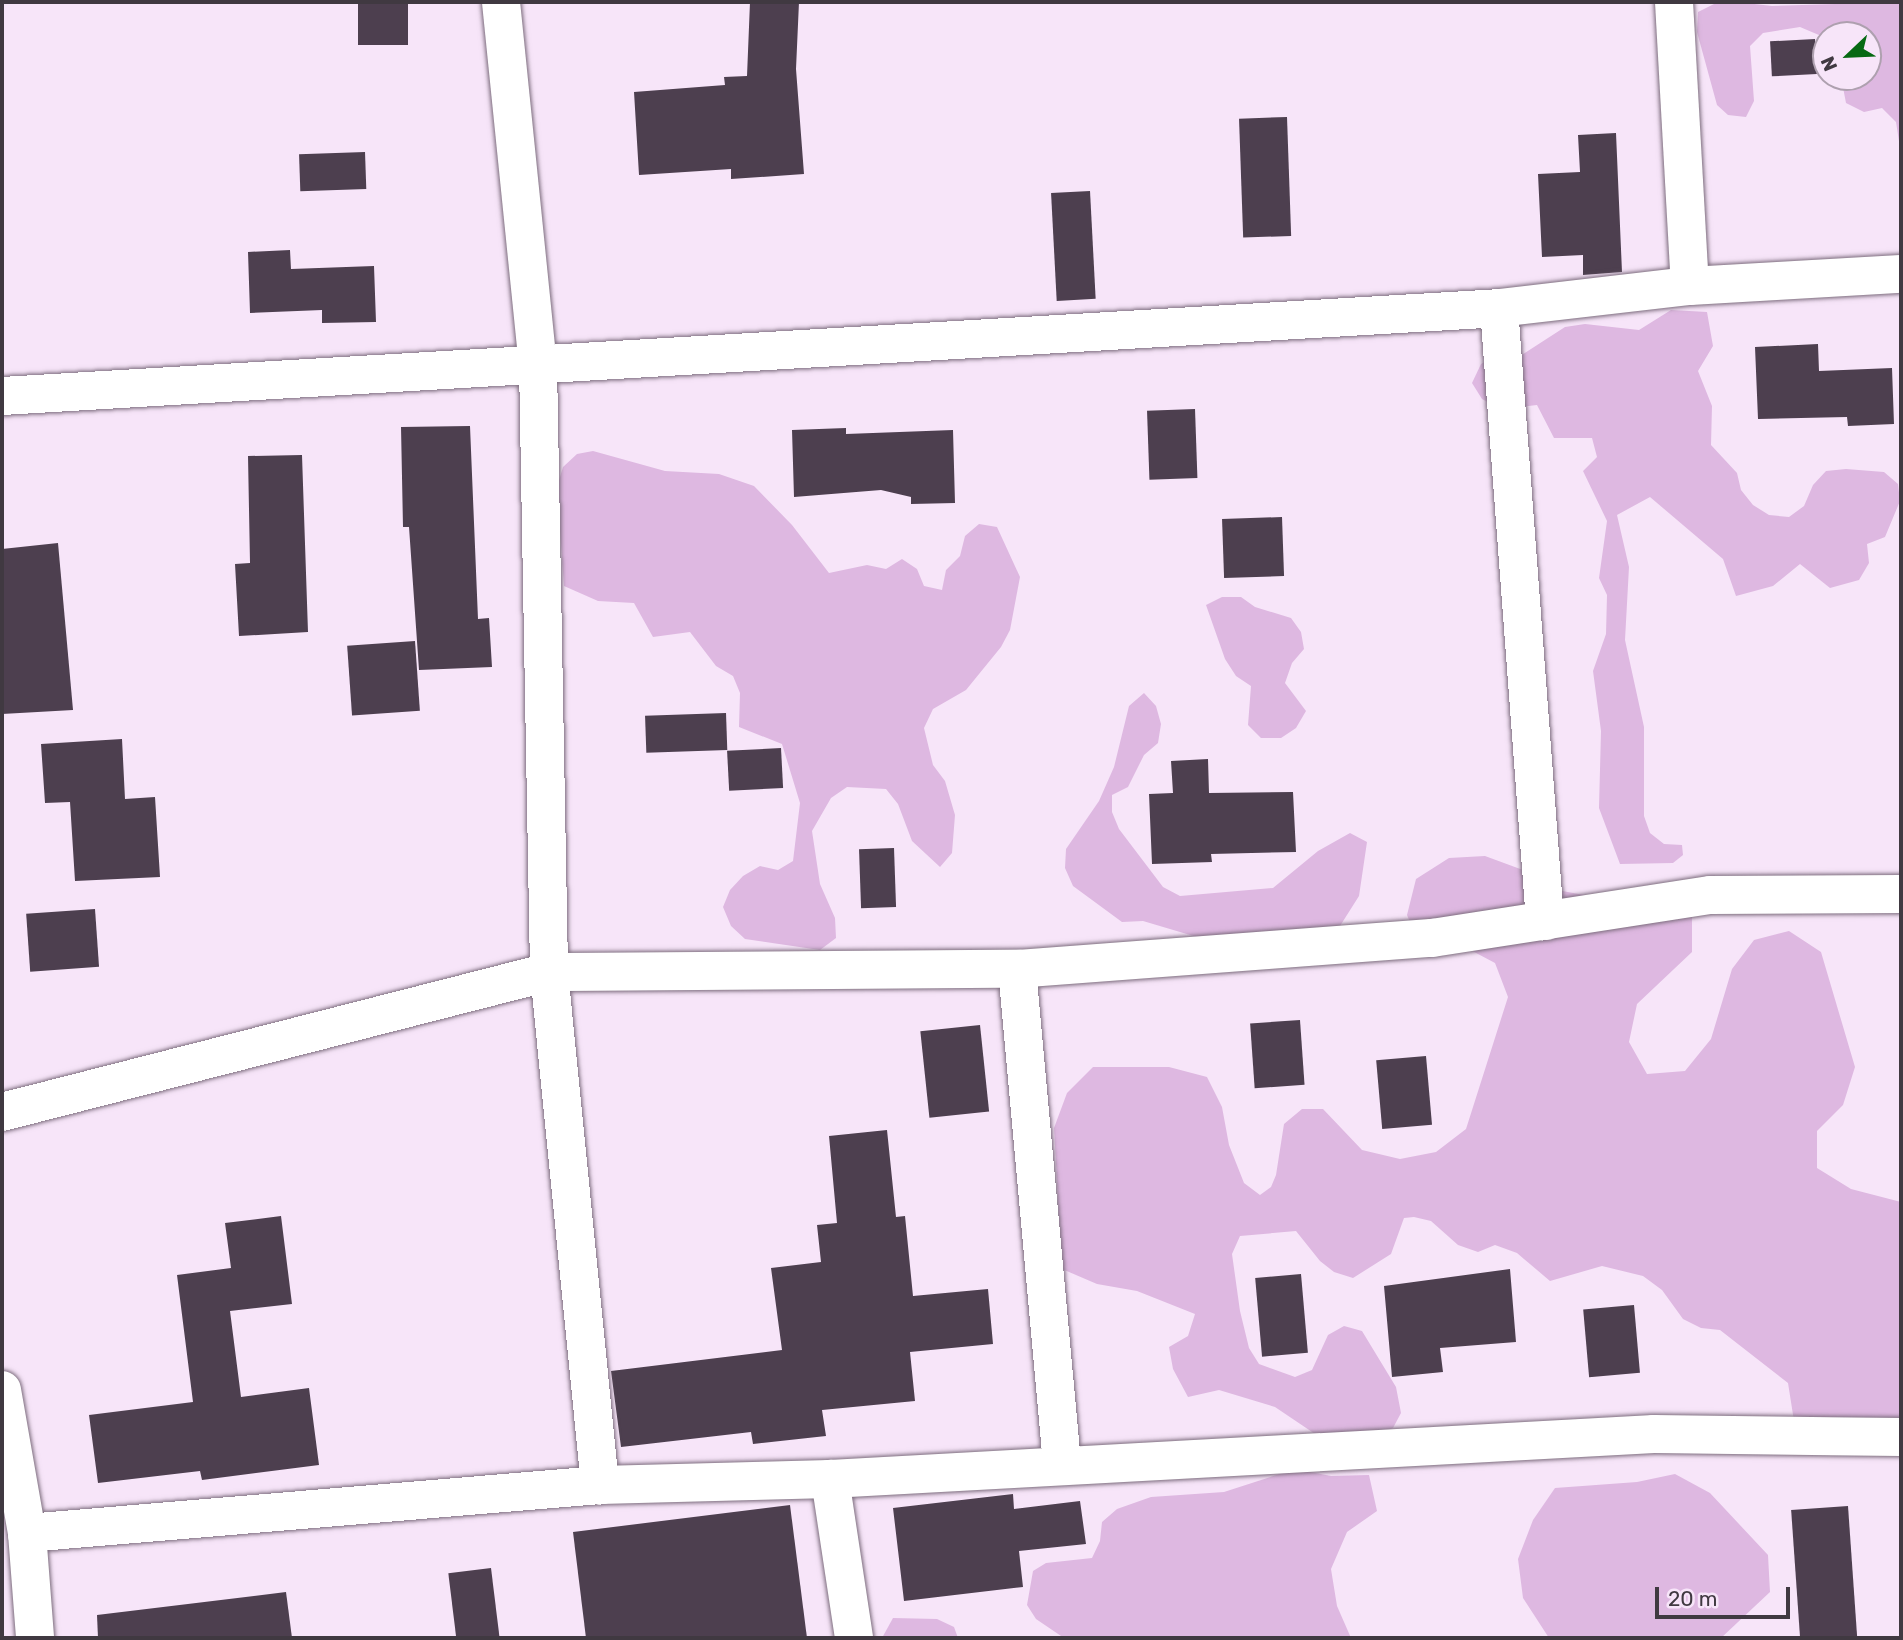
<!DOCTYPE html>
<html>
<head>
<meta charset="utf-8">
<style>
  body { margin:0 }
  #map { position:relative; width:1903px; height:1640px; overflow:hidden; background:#f7e5f9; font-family:Rubik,sans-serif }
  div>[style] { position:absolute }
  .green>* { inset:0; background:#deb8e1 }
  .building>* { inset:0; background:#4d3f4f; transform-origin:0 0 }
  .roads { filter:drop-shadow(0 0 2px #7d6d7e) drop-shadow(0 0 2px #7d6d7e) }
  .minor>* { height:38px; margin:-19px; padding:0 19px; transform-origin:19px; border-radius:19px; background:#fff }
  span { translate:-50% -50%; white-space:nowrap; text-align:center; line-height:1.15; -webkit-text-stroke:7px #f7e5f9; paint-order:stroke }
  .frame { position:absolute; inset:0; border:4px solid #403941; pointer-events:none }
  .north { position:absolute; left:1812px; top:21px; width:70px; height:70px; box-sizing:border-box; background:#f7e5f9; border:2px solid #aea0af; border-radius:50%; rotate:247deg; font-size:19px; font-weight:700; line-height:28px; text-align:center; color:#403941 }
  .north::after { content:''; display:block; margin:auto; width:24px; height:32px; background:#066913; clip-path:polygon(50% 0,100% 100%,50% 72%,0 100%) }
  .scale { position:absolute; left:1655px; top:1587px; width:135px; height:32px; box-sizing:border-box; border:4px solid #403941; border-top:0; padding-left:9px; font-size:21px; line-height:24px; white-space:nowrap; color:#403941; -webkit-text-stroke:5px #f7e5f9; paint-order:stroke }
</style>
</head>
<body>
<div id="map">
  <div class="green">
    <i style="clip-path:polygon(1737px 2px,1772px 6px,1901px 2px,1901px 154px,1896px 122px,1882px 108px,1864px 112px,1846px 103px,1841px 77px,1868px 77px,1868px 35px,1826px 38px,1800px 27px,1763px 33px,1750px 46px,1754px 101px,1746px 117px,1728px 115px,1717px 105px,1697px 32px,1698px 12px,1716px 3px)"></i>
    <i style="clip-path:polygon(1671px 310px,1707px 312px,1713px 346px,1698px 371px,1712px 406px,1711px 445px,1737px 473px,1741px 490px,1753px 505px,1769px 515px,1789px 517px,1804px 506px,1813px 485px,1826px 471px,1846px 469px,1884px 472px,1898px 484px,1900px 501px,1885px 537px,1867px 544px,1869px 563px,1859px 580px,1830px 588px,1800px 564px,1773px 586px,1736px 596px,1723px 559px,1650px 497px,1617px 515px,1629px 567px,1625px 640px,1644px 727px,1644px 816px,1650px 833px,1664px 844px,1682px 845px,1683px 855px,1673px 863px,1620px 864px,1599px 808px,1601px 731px,1593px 671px,1606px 634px,1607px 595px,1599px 578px,1607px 521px,1583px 471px,1597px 457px,1592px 438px,1554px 438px,1537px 405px,1500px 409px,1482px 399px,1472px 383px,1481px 364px,1499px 354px,1517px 358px,1565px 327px,1585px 324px,1639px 330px)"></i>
    <i style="clip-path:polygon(593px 451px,665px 471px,719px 474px,754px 486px,792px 525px,829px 573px,867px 565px,886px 569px,902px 559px,917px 569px,924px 586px,942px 590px,946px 570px,960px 556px,965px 536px,979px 524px,997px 527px,1020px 577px,1010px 630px,1001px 647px,966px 690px,933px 709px,924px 728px,933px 765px,945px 781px,955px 815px,952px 853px,940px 867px,912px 841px,898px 804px,886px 789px,847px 787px,831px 798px,812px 831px,820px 884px,835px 918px,836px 938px,820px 950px,745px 939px,731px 926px,723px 907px,730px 890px,743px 876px,760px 866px,778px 870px,793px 861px,800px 803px,782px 744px,739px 727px,740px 693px,733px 676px,716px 666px,690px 632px,653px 637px,634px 603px,598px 601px,564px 586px,557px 487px,563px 467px,577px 454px)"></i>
    <i style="clip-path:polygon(1222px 597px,1241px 597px,1255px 607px,1291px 618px,1301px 632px,1304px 649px,1292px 663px,1285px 683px,1306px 711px,1296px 728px,1281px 738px,1261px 738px,1248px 725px,1251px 686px,1236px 676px,1225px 659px,1206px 605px)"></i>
    <i style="clip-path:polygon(1144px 693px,1156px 706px,1161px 724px,1158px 743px,1144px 755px,1128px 787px,1112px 795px,1112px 812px,1119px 829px,1163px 887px,1180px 896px,1273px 888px,1318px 851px,1350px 833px,1367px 842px,1359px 896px,1340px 926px,1217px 943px,1143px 921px,1122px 922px,1073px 886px,1065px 868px,1066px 849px,1099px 801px,1114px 767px,1129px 706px)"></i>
    <i style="clip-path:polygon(1485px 856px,1523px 870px,1557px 890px,1692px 915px,1692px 952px,1637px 1004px,1629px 1042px,1647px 1074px,1685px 1071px,1711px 1039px,1732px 969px,1754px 940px,1789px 931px,1821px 952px,1855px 1067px,1843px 1105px,1817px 1131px,1817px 1168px,1851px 1189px,1901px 1202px,1901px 1426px,1794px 1421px,1788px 1383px,1720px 1330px,1701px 1328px,1683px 1319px,1662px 1290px,1643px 1276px,1602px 1266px,1550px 1281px,1517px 1253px,1495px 1245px,1478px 1252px,1458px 1245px,1431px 1221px,1414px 1217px,1404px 1218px,1391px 1254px,1353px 1278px,1334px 1272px,1320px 1261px,1296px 1231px,1240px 1236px,1232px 1254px,1240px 1311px,1249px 1348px,1259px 1364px,1295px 1377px,1312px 1370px,1328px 1335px,1344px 1326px,1362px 1331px,1396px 1387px,1401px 1413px,1393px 1428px,1361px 1443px,1324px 1440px,1275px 1407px,1219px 1390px,1188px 1397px,1173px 1369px,1169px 1347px,1188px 1336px,1195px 1314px,1137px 1291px,1097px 1284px,1062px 1269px,1054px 1128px,1067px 1093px,1093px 1067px,1169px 1067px,1207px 1077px,1222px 1107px,1229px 1145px,1244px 1183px,1260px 1195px,1271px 1187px,1276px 1175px,1284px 1124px,1302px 1109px,1323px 1109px,1362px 1150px,1400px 1159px,1436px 1152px,1466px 1129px,1508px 997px,1495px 963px,1461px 945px,1421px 948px,1407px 915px,1416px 879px,1449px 858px)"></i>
    <i style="clip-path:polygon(1295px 1469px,1331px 1476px,1369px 1475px,1377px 1511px,1347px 1532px,1331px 1569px,1337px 1606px,1351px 1638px,1064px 1638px,1036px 1619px,1027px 1605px,1033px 1571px,1046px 1563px,1092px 1558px,1100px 1541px,1102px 1522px,1117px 1509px,1151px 1497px,1224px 1492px)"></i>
    <i style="clip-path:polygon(1675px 1474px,1710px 1493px,1768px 1555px,1770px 1592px,1721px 1638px,1549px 1638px,1523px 1598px,1518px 1559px,1533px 1520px,1555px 1488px,1637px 1482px)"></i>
    <i style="clip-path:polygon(893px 1618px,937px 1619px,954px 1627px,958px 1638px,882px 1638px)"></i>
  </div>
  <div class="building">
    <i style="left:358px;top:2px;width:50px;height:43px"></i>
    <i style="clip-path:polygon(750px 2px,799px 2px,796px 69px,804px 174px,731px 179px,731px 169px,639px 175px,634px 92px,725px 85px,724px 77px,747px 76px)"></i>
    <i style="left:1815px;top:39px;width:35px;height:45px;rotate:87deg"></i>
    <i style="left:1287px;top:117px;width:119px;height:48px;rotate:88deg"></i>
    <i style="clip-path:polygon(1616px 133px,1622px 272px,1583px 275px,1583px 255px,1542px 257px,1538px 174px,1580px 172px,1578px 135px)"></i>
    <i style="left:365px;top:152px;width:37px;height:66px;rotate:88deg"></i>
    <i style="left:1090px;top:191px;width:108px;height:39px;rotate:87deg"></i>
    <i style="clip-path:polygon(290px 250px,291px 269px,374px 266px,376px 322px,322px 323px,322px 310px,250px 313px,248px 252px)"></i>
    <i style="clip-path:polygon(1818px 344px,1819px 371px,1892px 368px,1894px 424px,1848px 426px,1847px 417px,1758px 419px,1755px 347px)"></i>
    <i style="left:1195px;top:409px;width:69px;height:48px;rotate:88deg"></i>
    <i style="clip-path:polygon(470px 426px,478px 619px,489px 618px,492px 667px,419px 670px,409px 527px,403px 527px,401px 427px)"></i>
    <i style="clip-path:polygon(846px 428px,846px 434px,953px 430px,955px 503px,911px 504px,911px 497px,881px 490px,794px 497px,792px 430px)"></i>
    <i style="clip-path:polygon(302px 455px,308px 632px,239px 636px,235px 564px,250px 563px,248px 456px)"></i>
    <i style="left:1282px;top:517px;width:59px;height:60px;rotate:88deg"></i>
    <i style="clip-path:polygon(58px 543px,73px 710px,2px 714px,2px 549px)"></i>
    <i style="left:415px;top:641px;width:70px;height:68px;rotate:86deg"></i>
    <i style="left:726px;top:713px;width:37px;height:81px;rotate:88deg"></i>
    <i style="clip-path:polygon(122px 739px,125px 799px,155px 797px,160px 877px,75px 881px,70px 802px,45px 803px,41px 744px)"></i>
    <i style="left:781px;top:748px;width:40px;height:54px;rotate:87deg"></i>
    <i style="clip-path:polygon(1208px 759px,1209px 793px,1293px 792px,1296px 852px,1211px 854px,1212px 862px,1152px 864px,1149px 794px,1173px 793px,1171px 761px)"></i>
    <i style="left:894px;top:848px;width:59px;height:35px;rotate:88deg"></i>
    <i style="left:95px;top:909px;width:58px;height:69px;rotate:86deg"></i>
    <i style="left:1300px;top:1020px;width:65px;height:50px;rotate:86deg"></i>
    <i style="left:980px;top:1025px;width:87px;height:60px;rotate:84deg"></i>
    <i style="left:1426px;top:1056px;width:69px;height:50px;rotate:85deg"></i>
    <i style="clip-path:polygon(887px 1130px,896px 1217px,905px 1216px,913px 1296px,988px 1289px,993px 1344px,910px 1352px,915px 1401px,822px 1410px,826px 1436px,753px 1444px,751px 1432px,621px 1447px,611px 1371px,782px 1350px,771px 1268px,821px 1262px,817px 1225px,837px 1223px,829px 1136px)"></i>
    <i style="clip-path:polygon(281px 1216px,292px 1304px,230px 1311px,241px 1397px,309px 1388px,319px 1465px,202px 1480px,200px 1471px,98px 1483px,89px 1415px,193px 1402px,177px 1275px,231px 1268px,225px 1223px)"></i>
    <i style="clip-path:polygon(1510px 1269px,1516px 1342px,1440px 1348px,1443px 1372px,1392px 1377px,1384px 1286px)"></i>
    <i style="left:1301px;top:1274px;width:79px;height:46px;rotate:85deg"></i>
    <i style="left:1634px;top:1305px;width:68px;height:51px;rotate:85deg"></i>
    <i style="clip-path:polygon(1013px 1494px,1014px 1509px,1080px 1501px,1086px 1544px,1019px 1551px,1023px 1587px,904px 1601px,893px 1508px)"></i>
    <i style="clip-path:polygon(790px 1505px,807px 1638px,586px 1638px,573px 1532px)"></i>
    <i style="left:1848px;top:1506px;width:132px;height:57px;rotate:86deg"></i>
    <i style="left:491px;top:1568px;width:71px;height:43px;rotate:83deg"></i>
    <i style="clip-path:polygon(286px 1592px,292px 1638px,98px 1638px,97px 1615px)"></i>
  </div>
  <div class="roads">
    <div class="minor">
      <i style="left:501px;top:2px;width:364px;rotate:84.2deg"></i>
      <i style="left:538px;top:364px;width:608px;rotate:88.96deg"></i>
      <i style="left:549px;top:972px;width:516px;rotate:84.32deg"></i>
      <i style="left:1674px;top:2px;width:284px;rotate:86.8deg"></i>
      <i style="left:1499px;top:308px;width:615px;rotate:85.71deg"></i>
      <i style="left:2px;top:396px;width:1500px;rotate:-3.36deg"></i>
      <i style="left:1499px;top:308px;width:192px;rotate:-6.6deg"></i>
      <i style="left:1690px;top:286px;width:211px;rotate:-3.3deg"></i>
      <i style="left:1017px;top:969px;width:499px;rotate:84.8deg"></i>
      <i style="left:2px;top:1112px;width:565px;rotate:-14.36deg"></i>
      <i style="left:549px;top:972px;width:468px;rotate:-0.4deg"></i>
      <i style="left:1017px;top:969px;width:416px;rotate:-4.3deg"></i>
      <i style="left:1432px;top:938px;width:281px;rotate:-8.8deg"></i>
      <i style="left:1710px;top:895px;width:191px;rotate:-0.3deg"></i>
      <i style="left:2px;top:1390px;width:145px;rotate:80.1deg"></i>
      <i style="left:27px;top:1533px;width:105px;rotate:85.6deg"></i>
      <i style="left:830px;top:1479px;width:161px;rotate:81.4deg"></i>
      <i style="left:27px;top:1533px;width:575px;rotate:-4.79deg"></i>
      <i style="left:600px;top:1485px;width:230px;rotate:-1.5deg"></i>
      <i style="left:830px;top:1479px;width:825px;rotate:-3.13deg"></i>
      <i style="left:1654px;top:1434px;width:247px;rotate:0.7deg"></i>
    </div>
  </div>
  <div class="frame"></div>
  <div class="north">N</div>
  <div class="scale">20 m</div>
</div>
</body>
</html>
